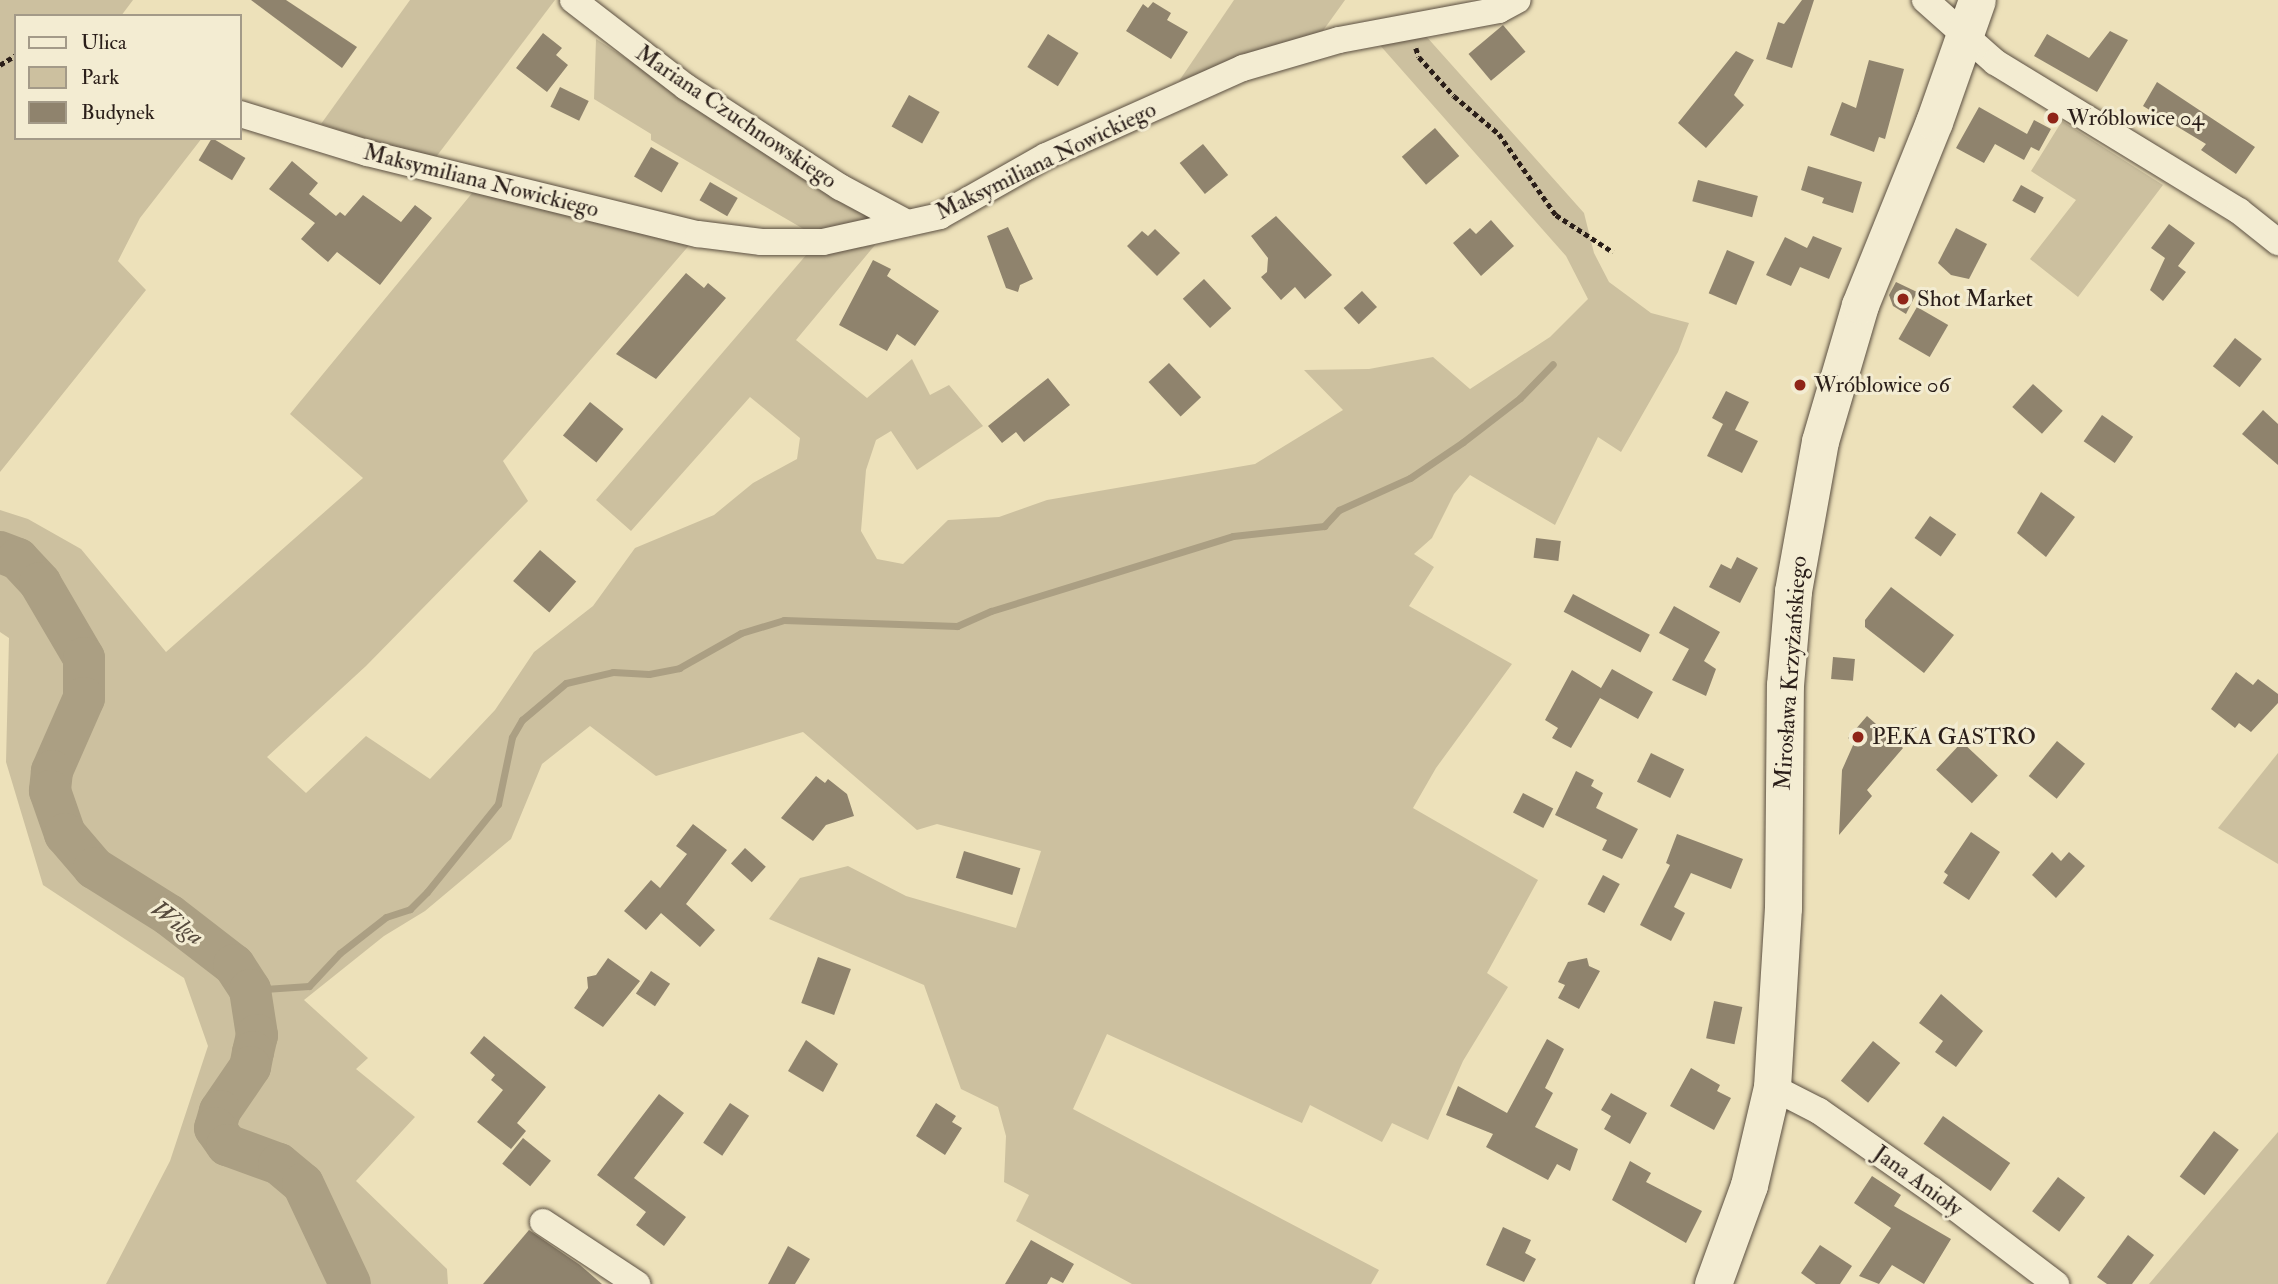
<!DOCTYPE html>
<html>
<head>
<meta charset="utf-8">
<style>
  body { margin:0 }
  #map { position:relative; width:2278px; height:1284px; overflow:hidden; background:#ede1ba; font-family:"IM FELL Double Pica",serif }
  div>[style] { position:absolute }
  .green>* { inset:0; background:#ccc09f }
  .stream>* { height:7px; margin:-3.5px; padding:0 3.5px; transform-origin:3.5px; border-radius:3.5px; background:#ab9f83 }
  .river>* { height:42px; margin:-21px; padding:0 21px; transform-origin:21px; border-radius:21px; background:#ab9f83 }
  .building>* { inset:0; background:#8f836d; transform-origin:0 0 }
  .path>* { height:4.5px; margin-top:-2.25px; transform-origin:0; background:repeating-linear-gradient(90deg,#2a1e19 0 5px,transparent 0 8.5px) }
  .roads { filter:drop-shadow(0 0 2px #5b4f41) drop-shadow(0 0 2px #5b4f41) }
  .street>* { height:26px; margin:-13px; padding:0 13px; transform-origin:13px; border-radius:13px; background:#f3ecd2 }
  .secondary>* { height:37px; margin:-18.5px; padding:0 18.5px; transform-origin:18.5px; border-radius:18.5px; background:#f3ecd2 }
  .dots>* { width:19px; height:19px; translate:-50% -50%; box-sizing:border-box; border:4px solid #f3ecd2; border-radius:50% }
  span { translate:-50% -50%; white-space:nowrap; text-align:center; line-height:1.15; -webkit-text-stroke:6px #f3ecd2; paint-order:stroke }
  .street-label { font-size:23px; color:#2a1e19 }
  .poi-label { font-size:23px; color:#2a1e19 }
  .left { translate:0 -50%; text-align:left }
  .water-label { font-size:24px; color:#574b3e; font-style:italic }
  .legend { position:absolute; left:14px; top:14px; width:228px; height:126px; box-sizing:border-box; background:#f3ecd2; border:2px solid #a39a88; margin:0; padding:9px 12px; list-style:none; font-size:21px; color:#2a1e19 }
  .legend li { display:flex; align-items:center; gap:14px; height:35px }
  .legend b { width:35px; border:2px solid #a39a88 }
</style>
</head>
<body>
<div id="map">
  <div class="green">
    <i style="clip-path:polygon(0 0,133px 0,121px 16px,16px 16px,16px 138px,202px 138px,140px 218px,118px 261px,146px 290px,0 472px)"></i>
    <i style="clip-path:polygon(410px 0,555px 0,433px 161px,321px 124px)"></i>
    <i style="clip-path:polygon(1234px 0,1345px 0,1322px 32px,1179px 81px)"></i>
    <i style="clip-path:polygon(1425px 35px,1584px 213px,1594px 253px,1609px 282px,1651px 313px,1689px 323px,1678px 352px,1621px 452px,1598px 437px,1555px 525px,1470px 475px,1454px 494px,1432px 538px,1414px 554px,1434px 567px,1409px 606px,1512px 664px,1436px 768px,1413px 808px,1538px 880px,1487px 973px,1508px 987px,1463px 1061px,1428px 1140px,1392px 1123px,1382px 1142px,1310px 1105px,1302px 1123px,1107px 1034px,1073px 1109px,1379px 1270px,1371px 1284px,1132px 1284px,1016px 1221px,1029px 1195px,1004px 1182px,1006px 1136px,998px 1107px,961px 1089px,924px 985px,769px 919px,800px 878px,848px 866px,906px 896px,1016px 928px,1041px 851px,937px 824px,917px 830px,803px 732px,656px 776px,590px 726px,542px 764px,511px 839px,425px 911px,384px 936px,304px 1000px,368px 1058px,356px 1069px,415px 1117px,356px 1181px,447px 1269px,448px 1284px,106px 1284px,170px 1161px,208px 1046px,184px 978px,43px 885px,6px 762px,9px 638px,0 632px,0 510px,28px 519px,81px 549px,166px 652px,363px 478px,290px 414px,478px 186px,692px 242px,503px 461px,528px 501px,366px 666px,267px 757px,306px 793px,366px 736px,430px 779px,495px 710px,534px 652px,593px 606px,635px 548px,714px 515px,753px 483px,797px 459px,800px 438px,750px 397px,631px 531px,596px 500px,807px 254px,875px 245px,796px 340px,867px 398px,912px 359px,930px 395px,949px 385px,983px 426px,917px 470px,891px 431px,876px 440px,866px 470px,861px 531px,877px 559px,903px 564px,948px 520px,999px 517px,1047px 500px,1255px 464px,1343px 410px,1304px 370px,1369px 369px,1433px 357px,1470px 389px,1550px 337px,1588px 299px,1566px 256px,1378px 43px)"></i>
    <i style="clip-path:polygon(596px 39px,711px 113px,881px 225px,807px 231px,651px 140px,651px 134px,594px 99px)"></i>
    <i style="clip-path:polygon(2062px 121px,2163px 185px,2078px 297px,2030px 259px,2076px 200px,2031px 171px)"></i>
    <i style="clip-path:polygon(2278px 753px,2278px 864px,2218px 828px)"></i>
    <i style="clip-path:polygon(2278px 1132px,2278px 1284px,2149px 1284px,2265px 1147px)"></i>
  </div>
  <div class="stream">
    <i style="left:250px;top:990px;width:59px;rotate:-3.9deg"></i>
    <i style="left:309px;top:986px;width:45px;rotate:-46.8deg"></i>
    <i style="left:340px;top:953px;width:58px;rotate:-38deg"></i>
    <i style="left:386px;top:917px;width:25px;rotate:-18deg"></i>
    <i style="left:410px;top:909px;width:24px;rotate:-45deg"></i>
    <i style="left:427px;top:892px;width:113px;rotate:-51.1deg"></i>
    <i style="left:498px;top:804px;width:68px;rotate:-78.2deg"></i>
    <i style="left:512px;top:737px;width:20px;rotate:-60deg"></i>
    <i style="left:522px;top:720px;width:57px;rotate:-40.1deg"></i>
    <i style="left:566px;top:683px;width:48px;rotate:-13.2deg"></i>
    <i style="left:613px;top:672px;width:36px;rotate:3deg"></i>
    <i style="left:649px;top:674px;width:31px;rotate:-11deg"></i>
    <i style="left:679px;top:668px;width:71px;rotate:-29.4deg"></i>
    <i style="left:741px;top:633px;width:45px;rotate:-16.8deg"></i>
    <i style="left:784px;top:620px;width:173px;rotate:2deg"></i>
    <i style="left:957px;top:626px;width:37px;rotate:-24deg"></i>
    <i style="left:991px;top:611px;width:253px;rotate:-17.2deg"></i>
    <i style="left:1233px;top:536px;width:92px;rotate:-6.3deg"></i>
    <i style="left:1324px;top:526px;width:22px;rotate:-47deg"></i>
    <i style="left:1339px;top:510px;width:78px;rotate:-24.3deg"></i>
    <i style="left:1410px;top:478px;width:64px;rotate:-34.2deg"></i>
    <i style="left:1463px;top:442px;width:72px;rotate:-37.7deg"></i>
    <i style="left:1520px;top:398px;width:47px;rotate:-45.9deg"></i>
  </div>
  <div class="river">
    <i style="left:0;top:552px;width:19px;rotate:21deg"></i>
    <i style="left:18px;top:559px;width:33px;rotate:47deg"></i>
    <i style="left:40px;top:583px;width:87px;rotate:59.6deg"></i>
    <i style="left:84px;top:658px;width:40px;rotate:90deg"></i>
    <i style="left:84px;top:698px;width:80px;rotate:113.7deg"></i>
    <i style="left:52px;top:771px;width:20px;rotate:96deg"></i>
    <i style="left:50px;top:791px;width:46px;rotate:70.8deg"></i>
    <i style="left:65px;top:834px;width:45px;rotate:49.5deg"></i>
    <i style="left:94px;top:868px;width:89px;rotate:32.1deg"></i>
    <i style="left:169px;top:915px;width:82px;rotate:37.6deg"></i>
    <i style="left:234px;top:965px;width:30px;rotate:57deg"></i>
    <i style="left:250px;top:990px;width:46px;rotate:81.2deg"></i>
    <i style="left:257px;top:1035px;width:17px;rotate:103deg"></i>
    <i style="left:253px;top:1052px;width:15px;rotate:101deg"></i>
    <i style="left:250px;top:1067px;width:53px;rotate:124.3deg"></i>
    <i style="left:220px;top:1111px;width:18px;rotate:106deg"></i>
    <i style="left:215px;top:1128px;width:21px;rotate:55deg"></i>
    <i style="left:227px;top:1145px;width:55px;rotate:20.1deg"></i>
    <i style="left:279px;top:1164px;width:31px;rotate:40deg"></i>
    <i style="left:303px;top:1184px;width:110px;rotate:64.8deg"></i>
  </div>
  <div class="building">
    <i style="clip-path:polygon(251px 0,286px 0,357px 47px,342px 68px)"></i>
    <i style="clip-path:polygon(1802px 0,1814px 0,1792px 68px,1766px 59px,1778px 22px,1784px 24px)"></i>
    <i style="clip-path:polygon(1153px 2px,1171px 13px,1167px 20px,1188px 32px,1171px 59px,1126px 31px,1143px 4px,1148px 8px)"></i>
    <i style="left:1503px;top:25px;width:35px;height:45px;rotate:50deg"></i>
    <i style="clip-path:polygon(2110px 31px,2128px 40px,2097px 92px,2034px 56px,2047px 34px,2089px 58px)"></i>
    <i style="clip-path:polygon(543px 33px,562px 48px,556px 55px,568px 65px,547px 92px,516px 68px)"></i>
    <i style="left:1048px;top:34px;width:36px;height:39px;rotate:32deg"></i>
    <i style="clip-path:polygon(1736px 51px,1754px 60px,1734px 95px,1744px 105px,1706px 148px,1678px 123px)"></i>
    <i style="clip-path:polygon(1869px 60px,1904px 69px,1885px 139px,1879px 137px,1874px 152px,1830px 135px,1842px 102px,1856px 108px)"></i>
    <i style="clip-path:polygon(2157px 82px,2255px 147px,2236px 174px,2201px 150px,2206px 144px,2143px 106px)"></i>
    <i style="left:560px;top:87px;width:32px;height:22px;rotate:26deg"></i>
    <i style="left:909px;top:95px;width:35px;height:36px;rotate:29deg"></i>
    <i style="clip-path:polygon(1979px 107px,2027px 134px,2034px 120px,2051px 129px,2039px 151px,2031px 147px,2024px 160px,1995px 144px,1984px 163px,1956px 148px)"></i>
    <i style="left:1435px;top:128px;width:37px;height:44px;rotate:49deg"></i>
    <i style="left:212px;top:138px;width:39px;height:26px;rotate:31deg"></i>
    <i style="left:1203px;top:144px;width:40px;height:30px;rotate:51deg"></i>
    <i style="left:651px;top:147px;width:32px;height:34px;rotate:30deg"></i>
    <i style="clip-path:polygon(292px 161px,318px 183px,309px 194px,336px 216px,340px 212px,345px 216px,363px 195px,401px 222px,415px 205px,432px 218px,380px 285px,337px 252px,328px 262px,301px 239px,315px 223px,269px 189px)"></i>
    <i style="clip-path:polygon(1808px 166px,1862px 182px,1853px 213px,1822px 203px,1824px 198px,1801px 190px)"></i>
    <i style="left:1698px;top:180px;width:62px;height:22px;rotate:15deg"></i>
    <i style="left:710px;top:182px;width:32px;height:21px;rotate:30deg"></i>
    <i style="left:2021px;top:185px;width:26px;height:18px;rotate:29deg"></i>
    <i style="clip-path:polygon(1276px 216px,1332px 275px,1305px 299px,1295px 287px,1281px 300px,1261px 277px,1267px 272px,1268px 258px,1251px 236px)"></i>
    <i style="clip-path:polygon(1491px 220px,1514px 246px,1481px 276px,1453px 243px,1470px 228px,1476px 234px)"></i>
    <i style="clip-path:polygon(2169px 224px,2195px 243px,2178px 266px,2186px 272px,2163px 301px,2150px 290px,2165px 258px,2151px 248px)"></i>
    <i style="clip-path:polygon(1008px 227px,1033px 279px,1020px 285px,1018px 292px,1006px 288px,987px 236px)"></i>
    <i style="clip-path:polygon(1956px 228px,1987px 244px,1969px 279px,1951px 275px,1938px 263px)"></i>
    <i style="clip-path:polygon(1155px 229px,1180px 253px,1157px 276px,1127px 246px,1142px 231px,1148px 236px)"></i>
    <i style="clip-path:polygon(1813px 236px,1842px 248px,1829px 279px,1800px 267px,1791px 286px,1766px 275px,1785px 237px,1807px 248px)"></i>
    <i style="left:1727px;top:250px;width:30px;height:47px;rotate:23deg"></i>
    <i style="clip-path:polygon(873px 260px,891px 269px,887px 276px,939px 311px,915px 346px,897px 334px,887px 351px,839px 325px)"></i>
    <i style="clip-path:polygon(686px 273px,704px 288px,708px 283px,726px 298px,656px 379px,616px 354px)"></i>
    <i style="left:1204px;top:279px;width:40px;height:29px;rotate:47deg"></i>
    <i style="clip-path:polygon(1896px 282px,1917px 292px,1906px 314px,1893px 306px,1889px 295px)"></i>
    <i style="left:1362px;top:291px;width:22px;height:25px;rotate:47deg"></i>
    <i style="left:1917px;top:307px;width:36px;height:37px;rotate:30deg"></i>
    <i style="left:2235px;top:338px;width:34px;height:36px;rotate:38deg"></i>
    <i style="left:1169px;top:363px;width:47px;height:28px;rotate:47deg"></i>
    <i style="clip-path:polygon(1048px 378px,1070px 405px,1024px 442px,1016px 432px,1002px 443px,988px 426px)"></i>
    <i style="left:2033px;top:384px;width:40px;height:31px;rotate:42deg"></i>
    <i style="clip-path:polygon(1726px 391px,1749px 402px,1735px 430px,1758px 441px,1742px 473px,1707px 456px,1723px 424px,1712px 418px)"></i>
    <i style="left:590px;top:402px;width:43px;height:43px;rotate:39deg"></i>
    <i style="clip-path:polygon(2263px 410px,2278px 424px,2278px 465px,2242px 434px)"></i>
    <i style="left:2102px;top:415px;width:38px;height:32px;rotate:35deg"></i>
    <i style="clip-path:polygon(2041px 492px,2075px 517px,2046px 557px,2017px 533px)"></i>
    <i style="left:1930px;top:516px;width:32px;height:27px;rotate:35deg"></i>
    <i style="left:1536px;top:538px;width:25px;height:20px;rotate:7deg"></i>
    <i style="left:540px;top:550px;width:48px;height:41px;rotate:41deg"></i>
    <i style="clip-path:polygon(1737px 557px,1758px 568px,1740px 603px,1709px 587px,1721px 564px,1731px 569px)"></i>
    <i style="clip-path:polygon(1891px 587px,1954px 635px,1924px 673px,1865px 627px,1865px 620px)"></i>
    <i style="left:1573px;top:594px;width:87px;height:20px;rotate:28deg"></i>
    <i style="clip-path:polygon(1674px 606px,1720px 632px,1704px 661px,1716px 669px,1706px 696px,1672px 680px,1689px 649px,1659px 633px)"></i>
    <i style="left:1833px;top:657px;width:22px;height:22px;rotate:5deg"></i>
    <i style="clip-path:polygon(1612px 669px,1653px 692px,1638px 719px,1600px 698px,1571px 748px,1552px 738px,1558px 728px,1545px 720px,1572px 670px,1601px 688px)"></i>
    <i style="clip-path:polygon(2236px 672px,2253px 685px,2258px 679px,2278px 694px,2278px 703px,2251px 732px,2239px 723px,2235px 728px,2211px 709px)"></i>
    <i style="clip-path:polygon(1867px 716px,1903px 748px,1867px 790px,1872px 796px,1839px 835px,1842px 770px,1854px 743px,1848px 738px)"></i>
    <i style="left:2057px;top:741px;width:36px;height:45px;rotate:39deg"></i>
    <i style="left:1962px;top:742px;width:49px;height:38px;rotate:43deg"></i>
    <i style="left:1651px;top:753px;width:37px;height:32px;rotate:26deg"></i>
    <i style="clip-path:polygon(1576px 771px,1594px 780px,1591px 786px,1603px 793px,1596px 808px,1638px 829px,1622px 859px,1602px 850px,1607px 840px,1555px 815px)"></i>
    <i style="clip-path:polygon(816px 776px,825px 783px,828px 779px,847px 794px,854px 816px,826px 825px,813px 841px,781px 818px)"></i>
    <i style="left:1523px;top:793px;width:34px;height:22px;rotate:27deg"></i>
    <i style="clip-path:polygon(693px 824px,727px 850px,686px 904px,715px 930px,700px 947px,661px 913px,646px 930px,624px 911px,651px 880px,660px 888px,687px 854px,676px 846px)"></i>
    <i style="clip-path:polygon(1971px 832px,2000px 852px,1969px 900px,1943px 883px,1948px 875px,1944px 872px)"></i>
    <i style="clip-path:polygon(1677px 834px,1743px 859px,1731px 889px,1691px 873px,1674px 907px,1685px 913px,1671px 941px,1640px 925px,1670px 865px,1666px 863px)"></i>
    <i style="left:745px;top:848px;width:28px;height:21px;rotate:42deg"></i>
    <i style="left:964px;top:851px;width:59px;height:28px;rotate:17deg"></i>
    <i style="clip-path:polygon(2052px 852px,2061px 861px,2069px 852px,2085px 866px,2056px 898px,2032px 875px)"></i>
    <i style="left:1603px;top:875px;width:19px;height:33px;rotate:28deg"></i>
    <i style="left:818px;top:957px;width:35px;height:49px;rotate:20deg"></i>
    <i style="clip-path:polygon(608px 958px,640px 981px,603px 1027px,574px 1008px,588px 988px,587px 977px,596px 975px)"></i>
    <i style="clip-path:polygon(1587px 958px,1589px 966px,1600px 971px,1579px 1009px,1558px 998px,1565px 985px,1558px 982px,1568px 962px)"></i>
    <i style="left:651px;top:971px;width:23px;height:27px;rotate:34deg"></i>
    <i style="clip-path:polygon(1941px 994px,1983px 1031px,1956px 1067px,1935px 1052px,1943px 1041px,1919px 1023px)"></i>
    <i style="left:1714px;top:1001px;width:29px;height:38px;rotate:12deg"></i>
    <i style="clip-path:polygon(484px 1036px,546px 1087px,517px 1123px,526px 1131px,511px 1149px,477px 1122px,503px 1090px,491px 1080px,495px 1075px,470px 1053px)"></i>
    <i style="clip-path:polygon(1547px 1039px,1564px 1049px,1545px 1088px,1553px 1093px,1535px 1127px,1578px 1149px,1570px 1171px,1557px 1164px,1548px 1180px,1486px 1147px,1493px 1134px,1446px 1115px,1458px 1086px,1507px 1113px)"></i>
    <i style="clip-path:polygon(806px 1040px,838px 1064px,823px 1092px,788px 1071px)"></i>
    <i style="left:1873px;top:1041px;width:35px;height:51px;rotate:39deg"></i>
    <i style="clip-path:polygon(1691px 1068px,1720px 1085px,1717px 1091px,1731px 1098px,1714px 1130px,1670px 1106px)"></i>
    <i style="clip-path:polygon(1611px 1093px,1647px 1113px,1630px 1144px,1604px 1129px,1611px 1116px,1601px 1110px)"></i>
    <i style="clip-path:polygon(659px 1094px,684px 1113px,634px 1178px,686px 1217px,664px 1246px,636px 1225px,646px 1212px,597px 1175px)"></i>
    <i style="left:730px;top:1103px;width:23px;height:48px;rotate:34deg"></i>
    <i style="clip-path:polygon(936px 1103px,956px 1116px,952px 1122px,962px 1128px,945px 1155px,916px 1136px)"></i>
    <i style="left:1943px;top:1116px;width:82px;height:34px;rotate:35deg"></i>
    <i style="left:2214px;top:1131px;width:31px;height:57px;rotate:37deg"></i>
    <i style="left:523px;top:1138px;width:36px;height:33px;rotate:39deg"></i>
    <i style="clip-path:polygon(1630px 1161px,1651px 1173px,1646px 1182px,1702px 1211px,1686px 1243px,1612px 1200px)"></i>
    <i style="clip-path:polygon(1872px 1176px,1901px 1195px,1894px 1206px,1951px 1239px,1924px 1284px,1892px 1265px,1879px 1284px,1859px 1276px,1891px 1228px,1854px 1203px)"></i>
    <i style="left:2058px;top:1177px;width:34px;height:43px;rotate:37deg"></i>
    <i style="clip-path:polygon(1503px 1227px,1531px 1240px,1525px 1253px,1536px 1259px,1524px 1282px,1486px 1265px)"></i>
    <i style="clip-path:polygon(529px 1230px,580px 1265px,602px 1284px,483px 1284px)"></i>
    <i style="clip-path:polygon(2128px 1235px,2154px 1255px,2132px 1284px,2107px 1284px,2097px 1277px)"></i>
    <i style="clip-path:polygon(1031px 1240px,1074px 1264px,1063px 1283px,1051px 1277px,1047px 1284px,1005px 1284px)"></i>
    <i style="clip-path:polygon(1820px 1245px,1852px 1266px,1840px 1284px,1816px 1284px,1801px 1273px)"></i>
    <i style="clip-path:polygon(788px 1246px,810px 1259px,795px 1284px,768px 1284px)"></i>
  </div>
  <div class="path">
    <i style="left:1416px;top:48px;width:9px;rotate:72deg"></i>
    <i style="left:1419px;top:57px;width:52px;rotate:48.1deg"></i>
    <i style="left:1454px;top:96px;width:59px;rotate:40.2deg"></i>
    <i style="left:1499px;top:134px;width:99px;rotate:54.9deg"></i>
    <i style="left:1556px;top:215px;width:68px;rotate:33deg"></i>
    <i style="left:0;top:65px;width:19px;rotate:-32deg"></i>
  </div>
  <div class="roads">
    <div class="street">
      <i style="left:573px;top:0;width:143px;rotate:37.6deg"></i>
      <i style="left:686px;top:87px;width:184px;rotate:33deg"></i>
      <i style="left:840px;top:187px;width:76px;rotate:28.2deg"></i>
      <i style="left:1925px;top:0;width:94px;rotate:41.5deg"></i>
      <i style="left:1995px;top:62px;width:286px;rotate:31.4deg"></i>
      <i style="left:2239px;top:211px;width:50px;rotate:38.5deg"></i>
      <i style="left:240px;top:114px;width:133px;rotate:17.1deg"></i>
      <i style="left:367px;top:153px;width:341px;rotate:13.8deg"></i>
      <i style="left:698px;top:234px;width:64px;rotate:7.2deg"></i>
      <i style="left:761px;top:242px;width:62px"></i>
      <i style="left:823px;top:242px;width:120px;rotate:-12.5deg"></i>
      <i style="left:940px;top:216px;width:122px;rotate:-29.5deg"></i>
      <i style="left:1046px;top:156px;width:216px;rotate:-24.1deg"></i>
      <i style="left:1243px;top:68px;width:100px;rotate:-16.3deg"></i>
      <i style="left:1339px;top:40px;width:163px;rotate:-10.6deg"></i>
      <i style="left:1499px;top:10px;width:21px;rotate:-28deg"></i>
      <i style="left:1772px;top:1087px;width:53px;rotate:27.1deg"></i>
      <i style="left:1819px;top:1111px;width:138px;rotate:35deg"></i>
      <i style="left:1932px;top:1190px;width:156px;rotate:37.2deg"></i>
      <i style="left:543px;top:1222px;width:113px;rotate:33.4deg"></i>
    </div>
    <div class="secondary">
      <i style="left:1713px;top:1284px;width:105px;rotate:-70deg"></i>
      <i style="left:1749px;top:1185px;width:101px;rotate:-76.8deg"></i>
      <i style="left:1772px;top:1087px;width:179px;rotate:-86.5deg"></i>
      <i style="left:1783px;top:908px;width:223px;rotate:-89.5deg"></i>
      <i style="left:1785px;top:685px;width:94px;rotate:-85.1deg"></i>
      <i style="left:1793px;top:591px;width:152px;rotate:-79.8deg"></i>
      <i style="left:1820px;top:441px;width:142px;rotate:-73.6deg"></i>
      <i style="left:1860px;top:305px;width:197px;rotate:-68deg"></i>
      <i style="left:1934px;top:122px;width:129px;rotate:-70.6deg"></i>
    </div>
  </div>
  <div class="dots">
    <i style="left:2053px;top:118px;background:#8f2418"></i>
    <i style="left:1903px;top:299px;background:#8f2418"></i>
    <i style="left:1800px;top:385px;background:#8f2418"></i>
    <i style="left:1858px;top:737px;background:#8f2418"></i>
  </div>
  <div class="street-label">
    <span style="left:736px;top:117px;rotate:34deg">Mariana Czuchnowskiego</span>
    <span style="left:1046px;top:161px;rotate:-26deg">Maksymiliana Nowickiego</span>
    <span style="left:481px;top:181px;rotate:14deg">Maksymiliana Nowickiego</span>
    <span style="left:1791px;top:673px;rotate:-86deg">Mirosława Krzyżańskiego</span>
    <span style="left:1918px;top:1181px;rotate:36deg">Jana Anioły</span>
  </div>
  <div class="poi-label">
    <span class="left" style="left:2067px;top:118px">Wróblowice 04</span>
    <span class="left" style="left:1917px;top:299px">Shot Market</span>
    <span class="left" style="left:1814px;top:385px">Wróblowice 06</span>
    <span class="left" style="left:1872px;top:737px">PEKA GASTRO</span>
  </div>
  <div class="water-label">
    <span style="left:177px;top:923px;rotate:36deg">Wilga</span>
  </div>
  <ul class="legend">
  <li><b style="height:9px;background:#f3ecd2"></b>Ulica</li>
  <li><b style="height:19px;background:#ccc09f"></b>Park</li>
  <li><b style="height:19px;background:#8f836d"></b>Budynek</li>
  </ul>
</div>
</body>
</html>
